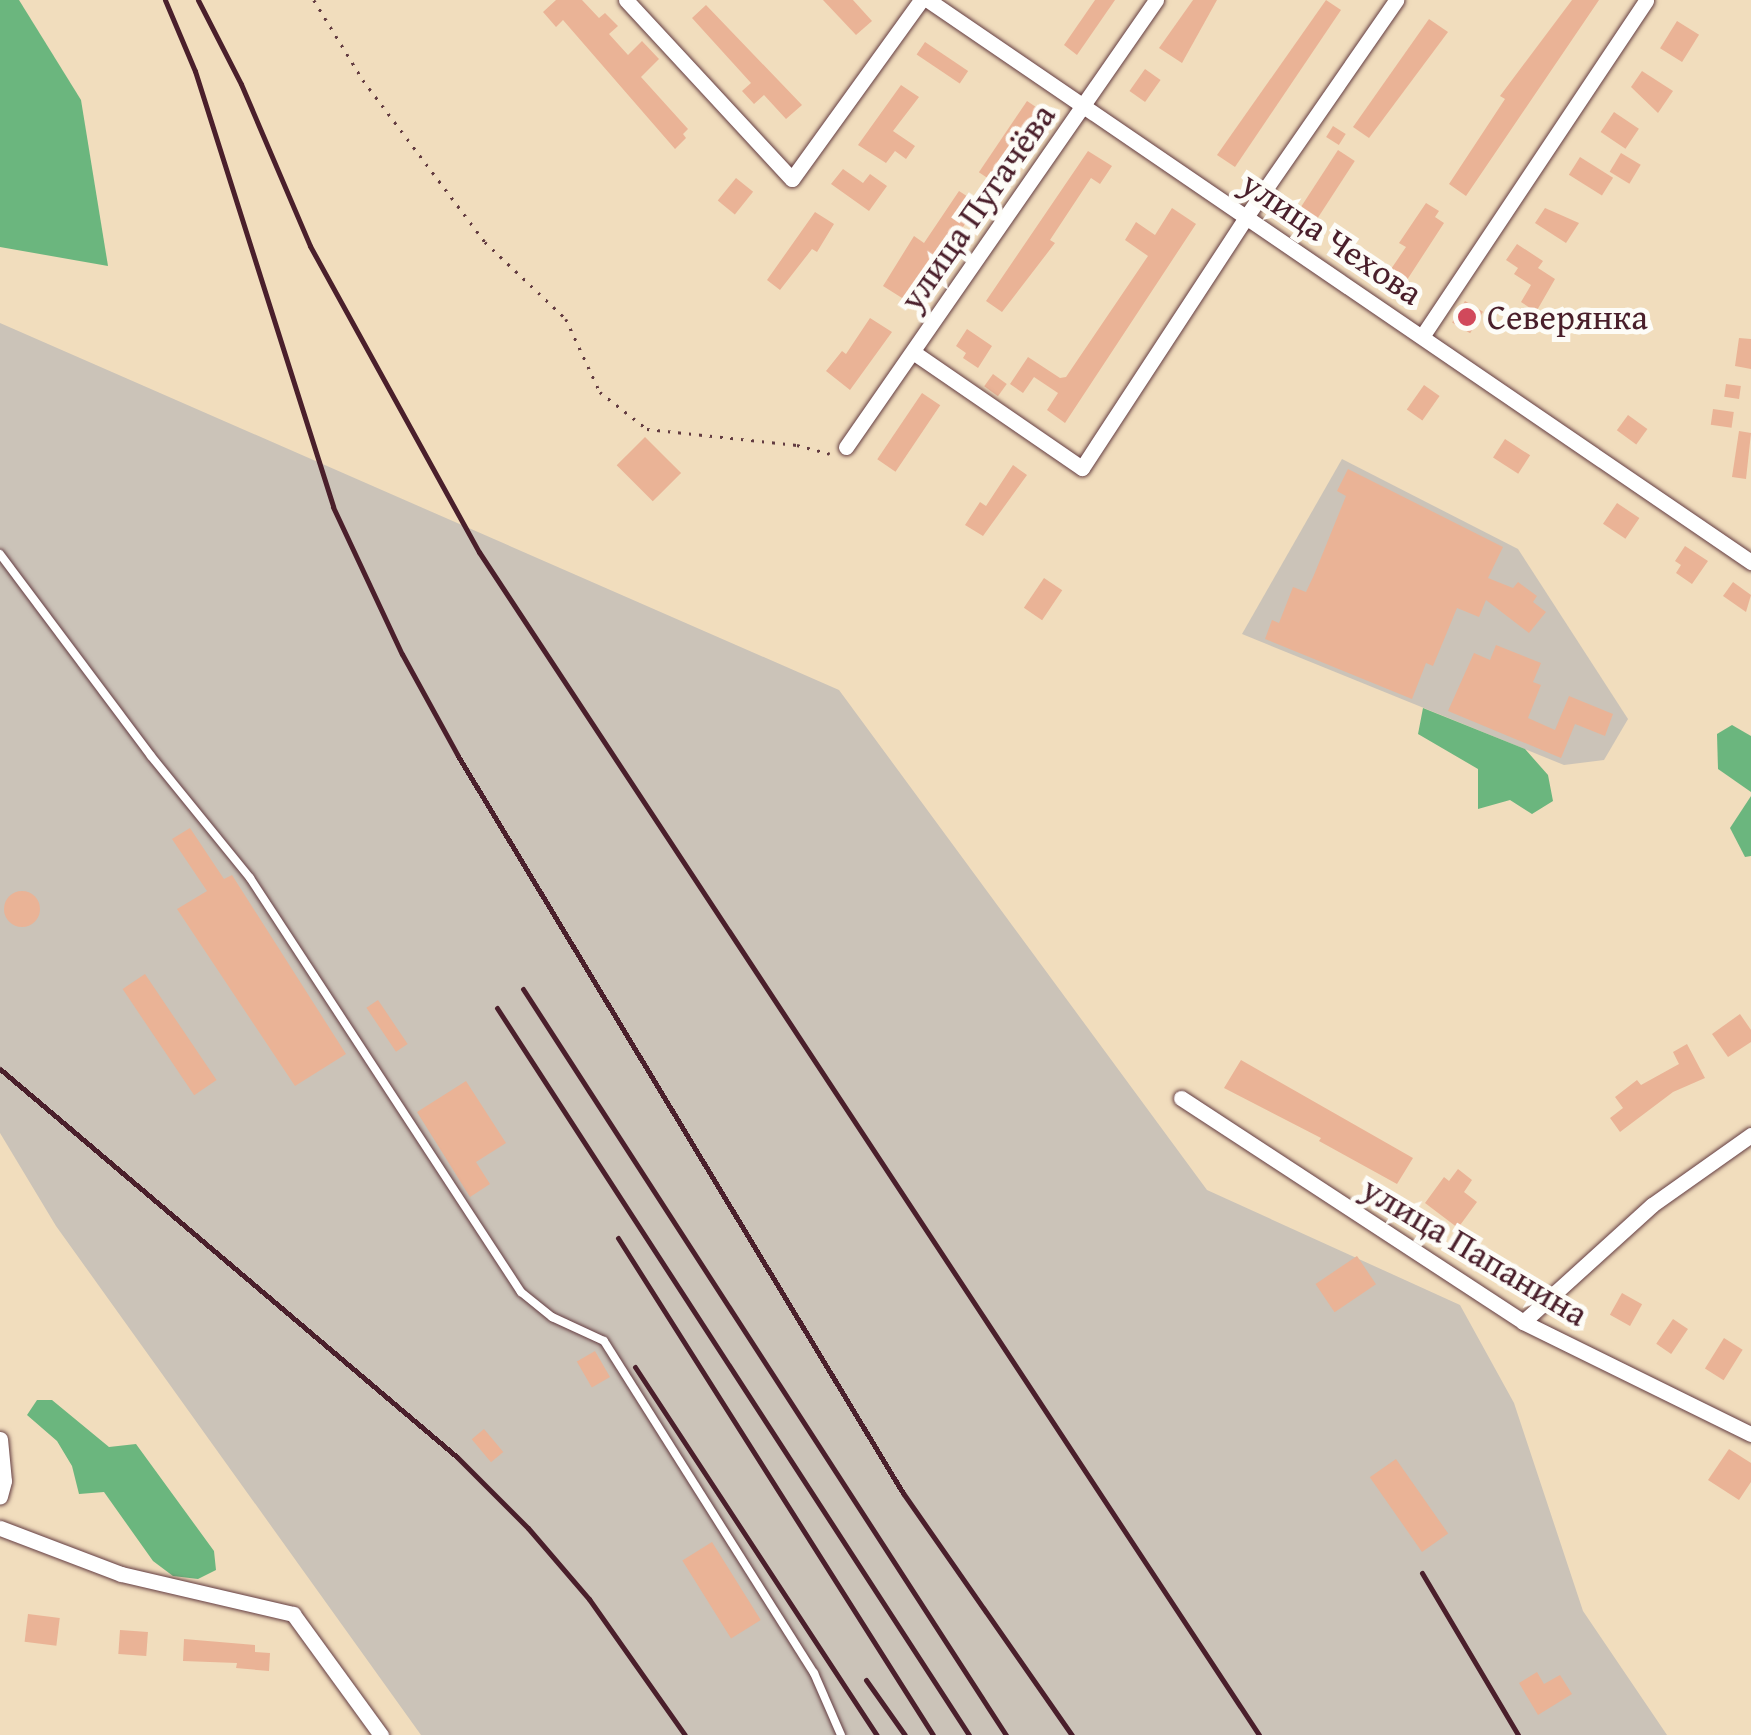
<!DOCTYPE html>
<html>
<head>
<meta charset="utf-8">
<style>
  body { margin:0 }
  #map { position:relative; width:1751px; height:1735px; overflow:hidden; background:#f1ddbd; font-family:"Gentium Book Plus",serif }
  div>[style] { position:absolute }
  .industrial>* { inset:0; background:#cbc3b8 }
  .forest>* { inset:0; background:#6bb67e }
  .building>* { inset:0; background:#eab396; transform-origin:0 0 }
  .round { border-radius:50% }
  .path>* { height:2.5px; margin-top:-1.25px; transform-origin:0; background:repeating-linear-gradient(90deg,#633c41 0 2.5px,transparent 0 10.5px) }
  .roads { filter:drop-shadow(0 0 2px #633c41) drop-shadow(0 0 2px #633c41) }
  .service>* { height:8px; margin:-4px; padding:0 4px; transform-origin:4px; border-radius:4px; background:#fff }
  .minor>* { height:15px; margin:-7.5px; padding:0 7.5px; transform-origin:7.5px; border-radius:7.5px; background:#fff }
  .rail>* { height:5px; margin:-2.5px; padding:0 2.5px; transform-origin:2.5px; border-radius:2.5px; background:#4a1f2b }
  .dots>* { width:28px; height:28px; translate:-50% -50%; box-sizing:border-box; border:5px solid #fdfcf7; border-radius:50% }
  span { translate:-50% -50%; white-space:nowrap; text-align:center; line-height:1.15; -webkit-text-stroke:10px #fdfcf7; paint-order:stroke }
  .street-label { font-size:35px; color:#4a1f2b }
  .poi-label { font-size:35px; color:#4a1f2b }
  .left { translate:0 -50%; text-align:left }
</style>
</head>
<body>
<div id="map">
  <div class="industrial">
    <i style="clip-path:polygon(0 323px,839px 690px,1207px 1190px,1460px 1305px,1514px 1403px,1583px 1611px,1667px 1735px,421px 1735px,56px 1226px,0 1133px)"></i>
    <i style="clip-path:polygon(1342px 459px,1518px 549px,1628px 719px,1604px 760px,1564px 765px,1242px 634px)"></i>
  </div>
  <div class="forest">
    <i style="clip-path:polygon(0 0,19px 0,81px 100px,108px 266px,0 247px)"></i>
    <i style="clip-path:polygon(1423px 708px,1525px 749px,1548px 775px,1553px 801px,1532px 814px,1510px 800px,1478px 809px,1478px 769px,1418px 734px)"></i>
    <i style="clip-path:polygon(1732px 725px,1751px 736px,1751px 792px,1718px 769px,1717px 734px)"></i>
    <i style="clip-path:polygon(1751px 796px,1751px 856px,1745px 857px,1730px 828px)"></i>
    <i style="clip-path:polygon(37px 1400px,52px 1400px,109px 1447px,136px 1444px,214px 1551px,216px 1570px,198px 1579px,173px 1576px,153px 1561px,104px 1492px,79px 1494px,72px 1466px,57px 1441px,27px 1415px)"></i>
  </div>
  <div class="building">
    <i style="clip-path:polygon(556px 0,582px 0,599px 18px,605px 13px,618px 26px,609px 34px,628px 55px,642px 41px,659px 59px,641px 77px,688px 129px,683px 134px,686px 138px,675px 149px,563px 20px,556px 27px,543px 12px)"></i>
    <i style="clip-path:polygon(823px 0,853px 0,872px 21px,856px 35px)"></i>
    <i style="clip-path:polygon(1095px 0,1115px 0,1077px 55px,1064px 45px)"></i>
    <i style="clip-path:polygon(1193px 0,1217px 0,1182px 63px,1159px 48px)"></i>
    <i style="clip-path:polygon(1326px 0,1341px 10px,1235px 167px,1217px 155px)"></i>
    <i style="clip-path:polygon(1572px 0,1599px 0,1466px 196px,1449px 184px,1505px 99px,1500px 96px)"></i>
    <i style="clip-path:polygon(706px 5px,802px 105px,786px 119px,764px 95px,754px 104px,742px 91px,751px 83px,692px 18px)"></i>
    <i style="clip-path:polygon(1429px 19px,1448px 32px,1369px 138px,1353px 127px)"></i>
    <i style="left:1677px;top:21px;width:26px;height:32px;rotate:32deg"></i>
    <i style="left:925px;top:42px;width:52px;height:15px;rotate:34deg"></i>
    <i style="left:1145px;top:69px;width:19px;height:27px;rotate:35deg"></i>
    <i style="clip-path:polygon(1642px 71px,1673px 91px,1658px 113px,1631px 87px)"></i>
    <i style="clip-path:polygon(901px 85px,919px 97px,893px 131px,915px 146px,906px 159px,895px 151px,886px 163px,858px 145px)"></i>
    <i style="left:1027px;top:101px;width:18px;height:86px;rotate:34deg"></i>
    <i style="left:1614px;top:112px;width:30px;height:24px;rotate:34deg"></i>
    <i style="left:1333px;top:126px;width:15px;height:13px;rotate:32deg"></i>
    <i style="left:1338px;top:150px;width:20px;height:74px;rotate:33deg"></i>
    <i style="clip-path:polygon(1088px 151px,1112px 166px,1100px 184px,1091px 178px,1050px 240px,1055px 243px,1002px 312px,986px 301px)"></i>
    <i style="left:1621px;top:153px;width:23px;height:22px;rotate:31deg"></i>
    <i style="left:1580px;top:157px;width:39px;height:21px;rotate:32deg"></i>
    <i style="clip-path:polygon(843px 169px,863px 183px,870px 174px,887px 186px,869px 211px,831px 184px)"></i>
    <i style="left:736px;top:178px;width:22px;height:29px;rotate:39deg"></i>
    <i style="clip-path:polygon(959px 191px,979px 204px,910px 303px,883px 286px,914px 236px,924px 243px)"></i>
    <i style="clip-path:polygon(1426px 203px,1439px 211px,1435px 217px,1444px 223px,1405px 283px,1389px 272px,1406px 247px,1399px 243px)"></i>
    <i style="clip-path:polygon(1172px 208px,1196px 224px,1065px 423px,1047px 410px,1058px 393px,1034px 377px,1023px 393px,1010px 384px,1028px 357px,1060px 378px,1066px 377px,1148px 256px,1125px 240px,1136px 222px,1155px 235px)"></i>
    <i style="clip-path:polygon(1545px 208px,1579px 223px,1566px 243px,1535px 223px)"></i>
    <i style="clip-path:polygon(815px 212px,834px 224px,817px 252px,812px 249px,780px 290px,767px 280px)"></i>
    <i style="clip-path:polygon(1517px 244px,1543px 261px,1538px 268px,1555px 279px,1536px 312px,1521px 302px,1531px 285px,1514px 274px,1518px 268px,1506px 260px)"></i>
    <i style="left:1465px;top:301px;width:21px;height:25px;rotate:31deg"></i>
    <i style="clip-path:polygon(870px 318px,892px 332px,850px 390px,826px 371px,842px 351px,846px 354px)"></i>
    <i style="clip-path:polygon(967px 329px,992px 346px,978px 368px,963px 358px,966px 353px,956px 346px)"></i>
    <i style="clip-path:polygon(1739px 338px,1751px 339px,1751px 369px,1735px 366px)"></i>
    <i style="left:993px;top:374px;width:17px;height:15px;rotate:36deg"></i>
    <i style="left:1726px;top:384px;width:15px;height:13px;rotate:8deg"></i>
    <i style="left:1424px;top:385px;width:19px;height:30px;rotate:35deg"></i>
    <i style="left:922px;top:393px;width:22px;height:80px;rotate:34deg"></i>
    <i style="left:1713px;top:409px;width:21px;height:16px;rotate:8deg"></i>
    <i style="left:1628px;top:415px;width:24px;height:19px;rotate:36deg"></i>
    <i style="clip-path:polygon(1739px 431px,1751px 433px,1746px 479px,1732px 477px)"></i>
    <i style="left:645px;top:437px;width:51px;height:40px;rotate:45deg"></i>
    <i style="left:1505px;top:439px;width:30px;height:22px;rotate:33deg"></i>
    <i style="clip-path:polygon(1013px 465px,1027px 475px,983px 536px,965px 525px,980px 502px,986px 506px)"></i>
    <i style="clip-path:polygon(1348px 469px,1503px 547px,1488px 578px,1513px 588px,1518px 582px,1537px 596px,1533px 602px,1546px 612px,1529px 633px,1486px 600px,1479px 617px,1457px 608px,1433px 666px,1426px 663px,1412px 699px,1265px 639px,1272px 620px,1279px 623px,1293px 587px,1306px 592px,1314px 575px,1346px 496px,1337px 491px)"></i>
    <i style="left:1617px;top:503px;width:27px;height:25px;rotate:34deg"></i>
    <i style="clip-path:polygon(1685px 546px,1708px 561px,1692px 584px,1676px 573px,1681px 565px,1675px 561px)"></i>
    <i style="left:1044px;top:578px;width:22px;height:36px;rotate:34deg"></i>
    <i style="clip-path:polygon(1733px 582px,1751px 595px,1746px 612px,1723px 596px)"></i>
    <i style="clip-path:polygon(1496px 645px,1541px 663px,1533px 682px,1541px 685px,1528px 718px,1555px 730px,1569px 696px,1613px 714px,1605px 736px,1575px 724px,1561px 758px,1448px 711px,1474px 653px,1490px 660px)"></i>
    <i style="clip-path:polygon(190px 828px,224px 879px,232px 875px,346px 1054px,295px 1086px,177px 909px,207px 891px,172px 839px)"></i>
    <i class="round" style="left:4px;top:891px;width:36px;height:36px"></i>
    <i style="left:145px;top:974px;width:128px;height:27px;rotate:56deg"></i>
    <i style="left:378px;top:1000px;width:53px;height:14px;rotate:56deg"></i>
    <i style="clip-path:polygon(1740px 1014px,1751px 1030px,1751px 1042px,1728px 1057px,1712px 1034px)"></i>
    <i style="clip-path:polygon(1687px 1044px,1705px 1078px,1673px 1092px,1620px 1132px,1610px 1118px,1623px 1108px,1615px 1097px,1637px 1080px,1641px 1085px,1679px 1064px,1673px 1052px)"></i>
    <i style="clip-path:polygon(1241px 1060px,1413px 1158px,1397px 1184px,1319px 1141px,1321px 1138px,1224px 1088px)"></i>
    <i style="clip-path:polygon(466px 1081px,506px 1143px,476px 1162px,490px 1184px,470px 1197px,417px 1112px)"></i>
    <i style="clip-path:polygon(1458px 1169px,1472px 1180px,1464px 1192px,1477px 1202px,1458px 1228px,1425px 1203px,1444px 1177px,1449px 1181px)"></i>
    <i style="left:1357px;top:1256px;width:34px;height:50px;rotate:56deg"></i>
    <i style="left:1622px;top:1293px;width:23px;height:25px;rotate:29deg"></i>
    <i style="left:1673px;top:1319px;width:18px;height:30px;rotate:34deg"></i>
    <i style="left:1724px;top:1338px;width:22px;height:36px;rotate:32deg"></i>
    <i style="left:595px;top:1351px;width:30px;height:21px;rotate:60deg"></i>
    <i style="left:484px;top:1429px;width:30px;height:16px;rotate:50deg"></i>
    <i style="clip-path:polygon(1729px 1449px,1751px 1463px,1751px 1482px,1739px 1500px,1708px 1480px)"></i>
    <i style="left:1396px;top:1459px;width:91px;height:32px;rotate:55deg"></i>
    <i style="left:712px;top:1542px;width:92px;height:35px;rotate:58deg"></i>
    <i style="left:28px;top:1614px;width:32px;height:28px;rotate:7deg"></i>
    <i style="left:120px;top:1630px;width:28px;height:24px;rotate:4deg"></i>
    <i style="clip-path:polygon(184px 1639px,255px 1645px,255px 1652px,270px 1653px,269px 1671px,236px 1668px,237px 1663px,183px 1661px)"></i>
    <i style="clip-path:polygon(1537px 1672px,1544px 1684px,1560px 1675px,1572px 1694px,1538px 1715px,1519px 1683px)"></i>
  </div>
  <div class="path">
    <i style="left:314px;top:0;width:94px;rotate:58.5deg"></i>
    <i style="left:363px;top:80px;width:203px;rotate:53deg"></i>
    <i style="left:485px;top:242px;width:112px;rotate:43.5deg"></i>
    <i style="left:566px;top:319px;width:81px;rotate:65deg"></i>
    <i style="left:600px;top:392px;width:60px;rotate:38.2deg"></i>
    <i style="left:647px;top:429px;width:151px;rotate:6.1deg"></i>
    <i style="left:797px;top:445px;width:34px;rotate:15deg"></i>
  </div>
  <div class="roads">
    <div class="service">
      <i style="left:0;top:554px;width:252px;rotate:53.2deg"></i>
      <i style="left:151px;top:756px;width:157px;rotate:50.9deg"></i>
      <i style="left:250px;top:878px;width:495px;rotate:56.8deg"></i>
      <i style="left:521px;top:1292px;width:40px;rotate:39deg"></i>
      <i style="left:552px;top:1317px;width:57px;rotate:24.8deg"></i>
      <i style="left:604px;top:1341px;width:393px;rotate:57.7deg"></i>
      <i style="left:814px;top:1673px;width:68px;rotate:66.5deg"></i>
    </div>
    <div class="minor">
      <i style="left:626px;top:0;width:244px;rotate:47.2deg"></i>
      <i style="left:792px;top:179px;width:221px;rotate:-54.2deg"></i>
      <i style="left:928px;top:0;width:997px;rotate:34.33deg"></i>
      <i style="left:1423px;top:335px;width:402px;rotate:-56.3deg"></i>
      <i style="left:913px;top:352px;width:205px;rotate:34.5deg"></i>
      <i style="left:1082px;top:468px;width:300px;rotate:-56.8deg"></i>
      <i style="left:1246px;top:217px;width:264px;rotate:-55.3deg"></i>
      <i style="left:846px;top:447px;width:544px;rotate:-55.26deg"></i>
      <i style="left:1181px;top:1098px;width:409px;rotate:33.2deg"></i>
      <i style="left:1523px;top:1322px;width:254px;rotate:26.2deg"></i>
      <i style="left:1523px;top:1322px;width:174px;rotate:-42.2deg"></i>
      <i style="left:1652px;top:1205px;width:121px;rotate:-35.3deg"></i>
      <i style="left:0;top:1439px;width:42px;rotate:84.6deg"></i>
      <i style="left:4px;top:1481px;width:16px;rotate:105deg"></i>
      <i style="left:0;top:1528px;width:129px;rotate:20.8deg"></i>
      <i style="left:121px;top:1574px;width:177px;rotate:13.1deg"></i>
      <i style="left:293px;top:1614px;width:150px;rotate:54deg"></i>
    </div>
  </div>
  <div class="rail">
    <i style="left:165px;top:0;width:77px;rotate:67.1deg"></i>
    <i style="left:195px;top:71px;width:457px;rotate:72.4deg"></i>
    <i style="left:333px;top:507px;width:162px;rotate:64.9deg"></i>
    <i style="left:402px;top:654px;width:116px;rotate:61.2deg"></i>
    <i style="left:458px;top:756px;width:861px;rotate:58.88deg"></i>
    <i style="left:903px;top:1493px;width:295px;rotate:55.1deg"></i>
    <i style="left:198px;top:0;width:94px;rotate:62.9deg"></i>
    <i style="left:241px;top:84px;width:176px;rotate:66.9deg"></i>
    <i style="left:310px;top:246px;width:350px;rotate:61.1deg"></i>
    <i style="left:479px;top:552px;width:1417px;rotate:56.6deg"></i>
    <i style="left:523px;top:989px;width:889px;rotate:57.08deg"></i>
    <i style="left:497px;top:1008px;width:867px;rotate:57.01deg"></i>
    <i style="left:0;top:1069px;width:599px;rotate:40.33deg"></i>
    <i style="left:457px;top:1457px;width:100px;rotate:45deg"></i>
    <i style="left:528px;top:1528px;width:94px;rotate:49.3deg"></i>
    <i style="left:589px;top:1599px;width:166px;rotate:54.8deg"></i>
    <i style="left:618px;top:1238px;width:588px;rotate:57.63deg"></i>
    <i style="left:635px;top:1367px;width:440px;rotate:56.7deg"></i>
    <i style="left:1422px;top:1573px;width:188px;rotate:59.3deg"></i>
    <i style="left:866px;top:1680px;width:67px;rotate:54.7deg"></i>
  </div>
  <div class="dots">
    <i style="left:1467px;top:317px;background:#d1495b"></i>
  </div>
  <div class="street-label">
    <span style="left:977px;top:207px;rotate:-55deg">улица Пугачёва</span>
    <span style="left:1332px;top:238px;rotate:34deg">улица Чехова</span>
    <span style="left:1475px;top:1251px;rotate:31deg">улица Папанина</span>
  </div>
  <div class="poi-label">
    <span class="left" style="left:1487px;top:317px">Северянка</span>
  </div>
</div>
</body>
</html>
